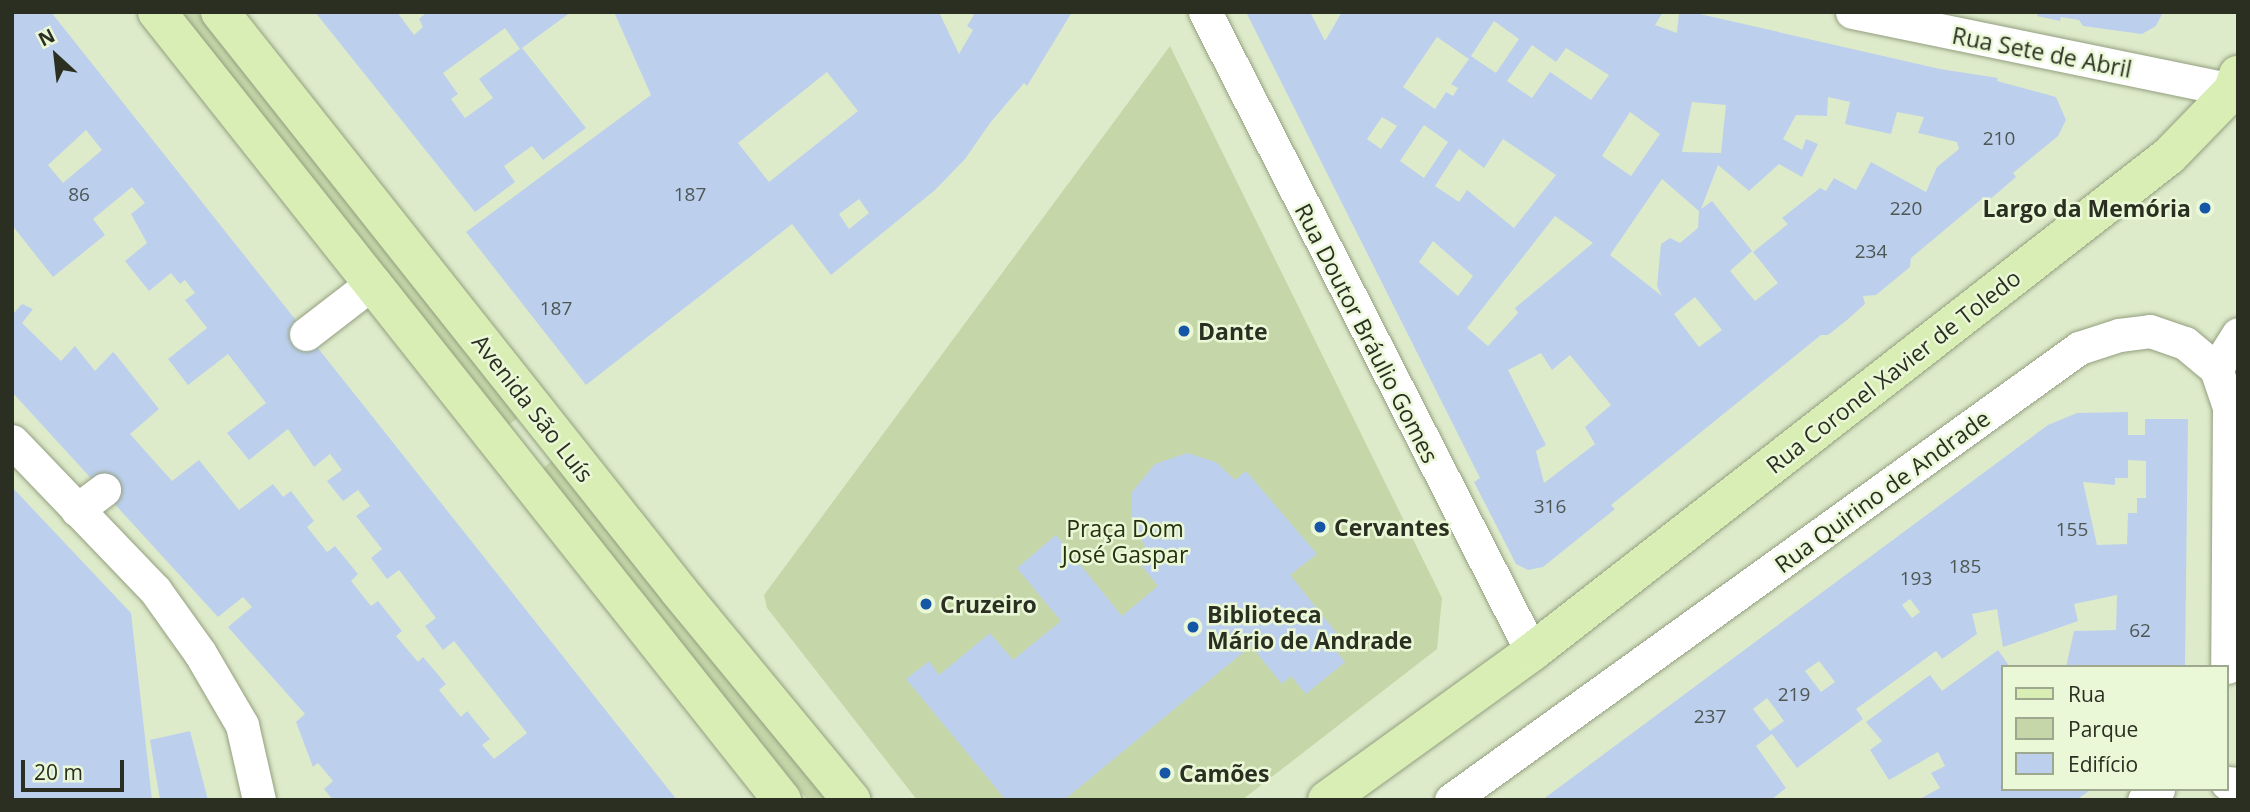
<!DOCTYPE html>
<html>
<head>
<meta charset="utf-8">
<style>
  body { margin:0 }
  #map { position:relative; width:2250px; height:812px; overflow:hidden; background:#deebca; font-family:"Open Sans",sans-serif }
  div>[style] { position:absolute }
  .green>* { inset:0; background:#c5d7a8; transform-origin:0 0 }
  .building>* { inset:0; background:#bcd0ed }
  .roads { filter:drop-shadow(0 0 2px #939f80) drop-shadow(0 0 2px #939f80) }
  .minor>* { height:33px; margin:-16.5px; padding:0 16.5px; transform-origin:16.5px; border-radius:16.5px; background:#fff }
  .major>* { height:38px; margin:-19px; padding:0 19px; transform-origin:19px; border-radius:19px; background:#d9eeb5 }
  .dots>* { width:19px; height:19px; translate:-50% -50%; box-sizing:border-box; border:4px solid #ebf8d7; border-radius:50% }
  span { translate:-50% -50%; white-space:nowrap; text-align:center; line-height:1.15; -webkit-text-stroke:5px #ebf8d7; paint-order:stroke }
  .number-label { font-size:19px; color:#4e5755 }
  .number-label span { -webkit-text-stroke-width:0 }
  .street-label { font-size:23px; color:#2a2f22 }
  .poi-label { font-size:23px; color:#2a2f22; font-weight:700 }
  .right { translate:-100% -50%; text-align:right }
  .left { translate:0 -50%; text-align:left }
  .park-label { font-size:23px; color:#263110 }
  .frame { position:absolute; inset:0; border:14px solid #2a2f22; pointer-events:none }
  .legend { position:absolute; left:2001px; top:665px; width:228px; height:126px; box-sizing:border-box; background:#ebf8d7; border:2px solid #9ea88f; margin:0; padding:9px 12px; list-style:none; font-size:21px; color:#2a2f22 }
  .legend li { display:flex; align-items:center; gap:14px; height:35px }
  .legend b { width:35px; border:2px solid #9ea88f }
  .north { position:absolute; left:21px; top:21px; width:70px; height:70px; -webkit-text-stroke:5px #ebf8d7; paint-order:stroke; rotate:333deg; font-size:19px; font-weight:700; line-height:28px; text-align:center; color:#2a2f22 }
  .north::after { content:''; display:block; margin:auto; width:24px; height:32px; background:#2a2f22; clip-path:polygon(50% 0,100% 100%,50% 72%,0 100%) }
  .scale { position:absolute; left:21px; top:760px; width:103px; height:32px; box-sizing:border-box; border:4px solid #2a2f22; border-top:0; padding-left:9px; font-size:21px; line-height:24px; white-space:nowrap; color:#2a2f22; -webkit-text-stroke:5px #ebf8d7; paint-order:stroke }
</style>
</head>
<body>
<div id="map">
  <div class="green">
    <i style="clip-path:polygon(188px 12px,197px 12px,518px 418px,507px 426px,183px 17px)"></i>
    <i style="clip-path:polygon(1170px 46px,1442px 598px,1437px 649px,1242px 800px,917px 800px,767px 608px,764px 595px)"></i>
    <i style="left:553px;top:460px;width:437px;height:16px;rotate:51deg"></i>
  </div>
  <div class="building">
    <i style="clip-path:polygon(evenodd,12px 12px,51px 12px,677px 800px,333px 800px,324px 789px,333px 781px,318px 763px,313px 767px,296px 722px,305px 714px,228px 627px,252px 607px,243px 597px,218px 617px,12px 392px,12px 315px,22px 304px,33px 309px,22px 323px,61px 361px,75px 346px,95px 371px,113px 352px,116px 355px,159px 409px,130px 434px,172px 481px,199px 460px,239px 510px,273px 484px,283px 497px,291px 491px,314px 521px,307px 527px,327px 552px,335px 546px,358px 574px,351px 581px,371px 606px,378px 601px,402px 631px,396px 636px,418px 662px,423px 657px,446px 684px,439px 690px,461px 717px,467px 711px,490px 739px,482px 745px,494px 759px,527px 733px,454px 641px,443px 650px,425px 626px,436px 618px,399px 570px,387px 579px,371px 558px,382px 549px,356px 516px,370px 506px,358px 490px,343px 501px,327px 481px,342px 470px,330px 454px,314px 467px,288px 429px,249px 460px,227px 433px,266px 403px,228px 354px,188px 385px,168px 359px,207px 328px,185px 300px,195px 293px,185px 280px,180px 284px,171px 273px,149px 291px,125px 261px,147px 243px,131px 214px,145px 203px,132px 187px,93px 219px,105px 235px,53px 277px,12px 225px,12px 12px,86px 130px,102px 150px,63px 183px,48px 165px,86px 130px)"></i>
    <i style="clip-path:polygon(evenodd,315px 12px,397px 12px,414px 35px,423px 27px,419px 19px,427px 12px,571px 12px,522px 48px,586px 128px,543px 160px,532px 146px,504px 166px,515px 182px,475px 212px,315px 12px,505px 28px,520px 49px,479px 79px,493px 98px,465px 118px,451px 99px,458px 94px,443px 73px,505px 28px)"></i>
    <i style="clip-path:polygon(evenodd,614px 12px,939px 12px,959px 54px,973px 30px,967px 26px,974px 15px,968px 12px,1072px 12px,1027px 86px,1024px 83px,990px 123px,965px 159px,935px 190px,831px 275px,792px 224px,586px 385px,466px 232px,651px 95px,614px 12px,827px 72px,858px 111px,769px 182px,738px 143px,827px 72px,614px 12px,859px 199px,869px 213px,849px 229px,839px 214px,859px 199px)"></i>
    <i style="clip-path:polygon(evenodd,1246px 12px,1310px 12px,1325px 41px,1342px 12px,1663px 12px,1655px 25px,1677px 33px,1679px 12px,1691px 12px,1940px 69px,1998px 78px,1997px 81px,2056px 97px,2066px 120px,2058px 136px,2013px 173px,2016px 177px,1987px 202px,1984px 197px,1911px 258px,1910px 267px,1876px 295px,1863px 296px,1865px 304px,1847px 320px,1828px 335px,1821px 335px,1611px 505px,1615px 509px,1543px 567px,1528px 570px,1516px 564px,1474px 482px,1480px 478px,1246px 12px,1494px 21px,1519px 39px,1496px 73px,1471px 56px,1494px 21px,1246px 12px,1437px 37px,1469px 59px,1451px 84px,1458px 88px,1453px 96px,1446px 92px,1435px 109px,1403px 87px,1437px 37px,1246px 12px,1532px 45px,1556px 62px,1566px 48px,1609px 75px,1591px 100px,1550px 72px,1532px 98px,1507px 81px,1532px 45px,1246px 12px,1828px 97px,1850px 102px,1845px 124px,1891px 134px,1897px 112px,1924px 117px,1918px 133px,1957px 142px,1959px 149px,1937px 167px,1926px 192px,1871px 162px,1856px 190px,1834px 178px,1826px 191px,1820px 188px,1782px 218px,1788px 224px,1753px 252px,1778px 283px,1755px 301px,1730px 271px,1752px 251px,1712px 201px,1701px 209px,1718px 165px,1749px 191px,1779px 164px,1802px 177px,1818px 144px,1806px 139px,1802px 150px,1783px 139px,1796px 115px,1827px 116px,1828px 97px,1246px 12px,1692px 102px,1726px 105px,1721px 153px,1682px 152px,1692px 102px,1246px 12px,1630px 112px,1660px 134px,1631px 176px,1602px 156px,1630px 112px,1246px 12px,1382px 117px,1397px 126px,1381px 149px,1367px 139px,1382px 117px,1246px 12px,1424px 125px,1448px 142px,1424px 178px,1400px 161px,1424px 125px,1246px 12px,1503px 139px,1556px 175px,1514px 228px,1467px 190px,1459px 202px,1435px 186px,1459px 149px,1484px 168px,1503px 139px,1246px 12px,1662px 179px,1699px 211px,1698px 228px,1680px 243px,1670px 238px,1661px 244px,1657px 286px,1662px 296px,1610px 255px,1662px 179px,1246px 12px,1555px 216px,1593px 243px,1515px 308px,1518px 313px,1488px 346px,1467px 328px,1555px 216px,1246px 12px,1433px 241px,1473px 276px,1458px 296px,1419px 262px,1433px 241px,1246px 12px,1695px 297px,1722px 330px,1699px 347px,1674px 314px,1695px 297px,1246px 12px,1541px 353px,1552px 370px,1570px 355px,1611px 405px,1585px 427px,1595px 444px,1544px 483px,1536px 451px,1546px 445px,1508px 370px,1541px 353px)"></i>
    <i style="clip-path:polygon(2038px 12px,2163px 12px,2156px 26px,2142px 34px,2083px 26px,2079px 20px,2061px 17px,2060px 21px,2037px 16px)"></i>
    <i style="clip-path:polygon(evenodd,2128px 412px,2128px 435px,2145px 435px,2145px 419px,2188px 419px,2185px 667px,2066px 667px,2074px 631px,2116px 630px,2117px 595px,2074px 604px,2078px 621px,2003px 647px,1997px 609px,1972px 614px,1977px 634px,1942px 659px,1936px 651px,1856px 709px,1863px 719px,1797px 768px,1772px 734px,1756px 746px,1786px 788px,1771px 800px,1542px 800px,2048px 425px,2077px 413px,2128px 412px,2128px 460px,2146px 461px,2146px 498px,2137px 498px,2137px 513px,2128px 513px,2127px 544px,2097px 545px,2083px 482px,2115px 485px,2115px 478px,2128px 478px,2128px 460px,2128px 412px,1910px 599px,1920px 612px,1912px 618px,1902px 605px,1910px 599px,2128px 412px,1819px 661px,1835px 682px,1821px 692px,1805px 671px,1819px 661px,2128px 412px,1767px 698px,1784px 721px,1770px 731px,1753px 709px,1767px 698px)"></i>
    <i style="clip-path:polygon(1187px 453px,1216px 462px,1235px 480px,1246px 471px,1317px 554px,1290px 575px,1339px 636px,1330px 643px,1345px 662px,1306px 694px,1291px 676px,1282px 684px,1251px 646px,1064px 800px,1006px 800px,906px 679px,929px 661px,939px 675px,990px 633px,1013px 660px,1061px 621px,1017px 568px,1056px 535px,1122px 616px,1158px 586px,1138px 561px,1148px 552px,1132px 523px,1132px 492px,1155px 464px)"></i>
    <i style="clip-path:polygon(12px 487px,131px 613px,152px 800px,12px 800px)"></i>
    <i style="clip-path:polygon(1998px 650px,2010px 667px,2003px 667px,2003px 789px,2092px 789px,2076px 800px,1918px 800px,1940px 788px,1931px 773px,1945px 766px,1938px 752px,1889px 780px,1870px 750px,1882px 741px,1866px 722px,1930px 675px,1942px 691px)"></i>
    <i style="clip-path:polygon(190px 731px,208px 800px,160px 800px,150px 740px)"></i>
  </div>
  <div class="roads">
    <div class="minor">
      <i style="left:1205px;top:12px;width:719px;rotate:62.94deg"></i>
      <i style="left:1852px;top:12px;width:389px;rotate:11.6deg"></i>
      <i style="left:306px;top:334px;width:82px;rotate:-37.6deg"></i>
      <i style="left:2216px;top:369px;width:41px;rotate:-57.8deg"></i>
      <i style="left:12px;top:441px;width:207px;rotate:46.2deg"></i>
      <i style="left:155px;top:590px;width:77px;rotate:54.5deg"></i>
      <i style="left:200px;top:653px;width:83px;rotate:59.7deg"></i>
      <i style="left:242px;top:725px;width:77px;rotate:77.2deg"></i>
      <i style="left:77px;top:510px;width:34px;rotate:-37deg"></i>
      <i style="left:2227px;top:783px;width:11px;rotate:5deg"></i>
      <i style="left:1451px;top:800px;width:774px;rotate:-35.74deg"></i>
      <i style="left:2079px;top:348px;width:42px;rotate:-18deg"></i>
      <i style="left:2119px;top:335px;width:31px;rotate:-7deg"></i>
      <i style="left:2150px;top:331px;width:37px;rotate:19deg"></i>
      <i style="left:2185px;top:343px;width:40px;rotate:40deg"></i>
      <i style="left:2216px;top:369px;width:40px;rotate:71.1deg"></i>
      <i style="left:2229px;top:407px;width:260px;rotate:90.4deg"></i>
      <i style="left:2144px;top:800px;width:18px;rotate:-38deg"></i>
    </div>
    <div class="major">
      <i style="left:157px;top:12px;width:1006px;rotate:51.58deg"></i>
      <i style="left:220px;top:12px;width:739px;rotate:51.59deg"></i>
      <i style="left:679px;top:591px;width:271px;rotate:50.5deg"></i>
      <i style="left:1327px;top:800px;width:253px;rotate:-35.8deg"></i>
      <i style="left:1532px;top:652px;width:807px;rotate:-37.91deg"></i>
      <i style="left:2169px;top:156px;width:92px;rotate:-45.9deg"></i>
      <i style="left:2233px;top:90px;width:16px;rotate:-72deg"></i>
    </div>
  </div>
  <div class="dots">
    <i style="left:2205px;top:208px;background:#1656a6"></i>
    <i style="left:1184px;top:331px;background:#1656a6"></i>
    <i style="left:1320px;top:527px;background:#1656a6"></i>
    <i style="left:926px;top:604px;background:#1656a6"></i>
    <i style="left:1193px;top:627px;background:#1656a6"></i>
    <i style="left:1165px;top:773px;background:#1656a6"></i>
  </div>
  <div class="number-label">
    <span style="left:1999px;top:139px">210</span>
    <span style="left:79px;top:195px">86</span>
    <span style="left:690px;top:195px">187</span>
    <span style="left:1906px;top:209px">220</span>
    <span style="left:1871px;top:252px">234</span>
    <span style="left:556px;top:309px">187</span>
    <span style="left:1550px;top:507px">316</span>
    <span style="left:2072px;top:530px">155</span>
    <span style="left:1965px;top:567px">185</span>
    <span style="left:1916px;top:579px">193</span>
    <span style="left:2140px;top:631px">62</span>
    <span style="left:1794px;top:695px">219</span>
    <span style="left:1710px;top:717px">237</span>
  </div>
  <div class="street-label">
    <span style="left:2042px;top:52px;rotate:11deg">Rua Sete de Abril</span>
    <span style="left:1367px;top:333px;rotate:63deg">Rua Doutor Bráulio Gomes</span>
    <span style="left:1893px;top:371px;rotate:-38deg">Rua Coronel Xavier de Toledo</span>
    <span style="left:533px;top:408px;rotate:52deg">Avenida São Luís</span>
    <span style="left:1882px;top:491px;rotate:-36deg">Rua Quirino de Andrade</span>
  </div>
  <div class="poi-label">
    <span class="right" style="left:2191px;top:208px">Largo da Memória</span>
    <span class="left" style="left:1198px;top:331px">Dante</span>
    <span class="left" style="left:1334px;top:527px">Cervantes</span>
    <span class="left" style="left:940px;top:604px">Cruzeiro</span>
    <span class="left" style="left:1207px;top:627px">Biblioteca<br>Mário de Andrade</span>
    <span class="left" style="left:1179px;top:773px">Camões</span>
  </div>
  <div class="park-label">
    <span style="left:1125px;top:541px">Praça Dom<br>José Gaspar</span>
  </div>
  <div class="frame"></div>
  <ul class="legend">
  <li><b style="height:9px;background:#d9eeb5"></b>Rua</li>
  <li><b style="height:19px;background:#c5d7a8"></b>Parque</li>
  <li><b style="height:19px;background:#bcd0ed"></b>Edifício</li>
  </ul>
  <div class="north">N</div>
  <div class="scale">20 m</div>
</div>
</body>
</html>
